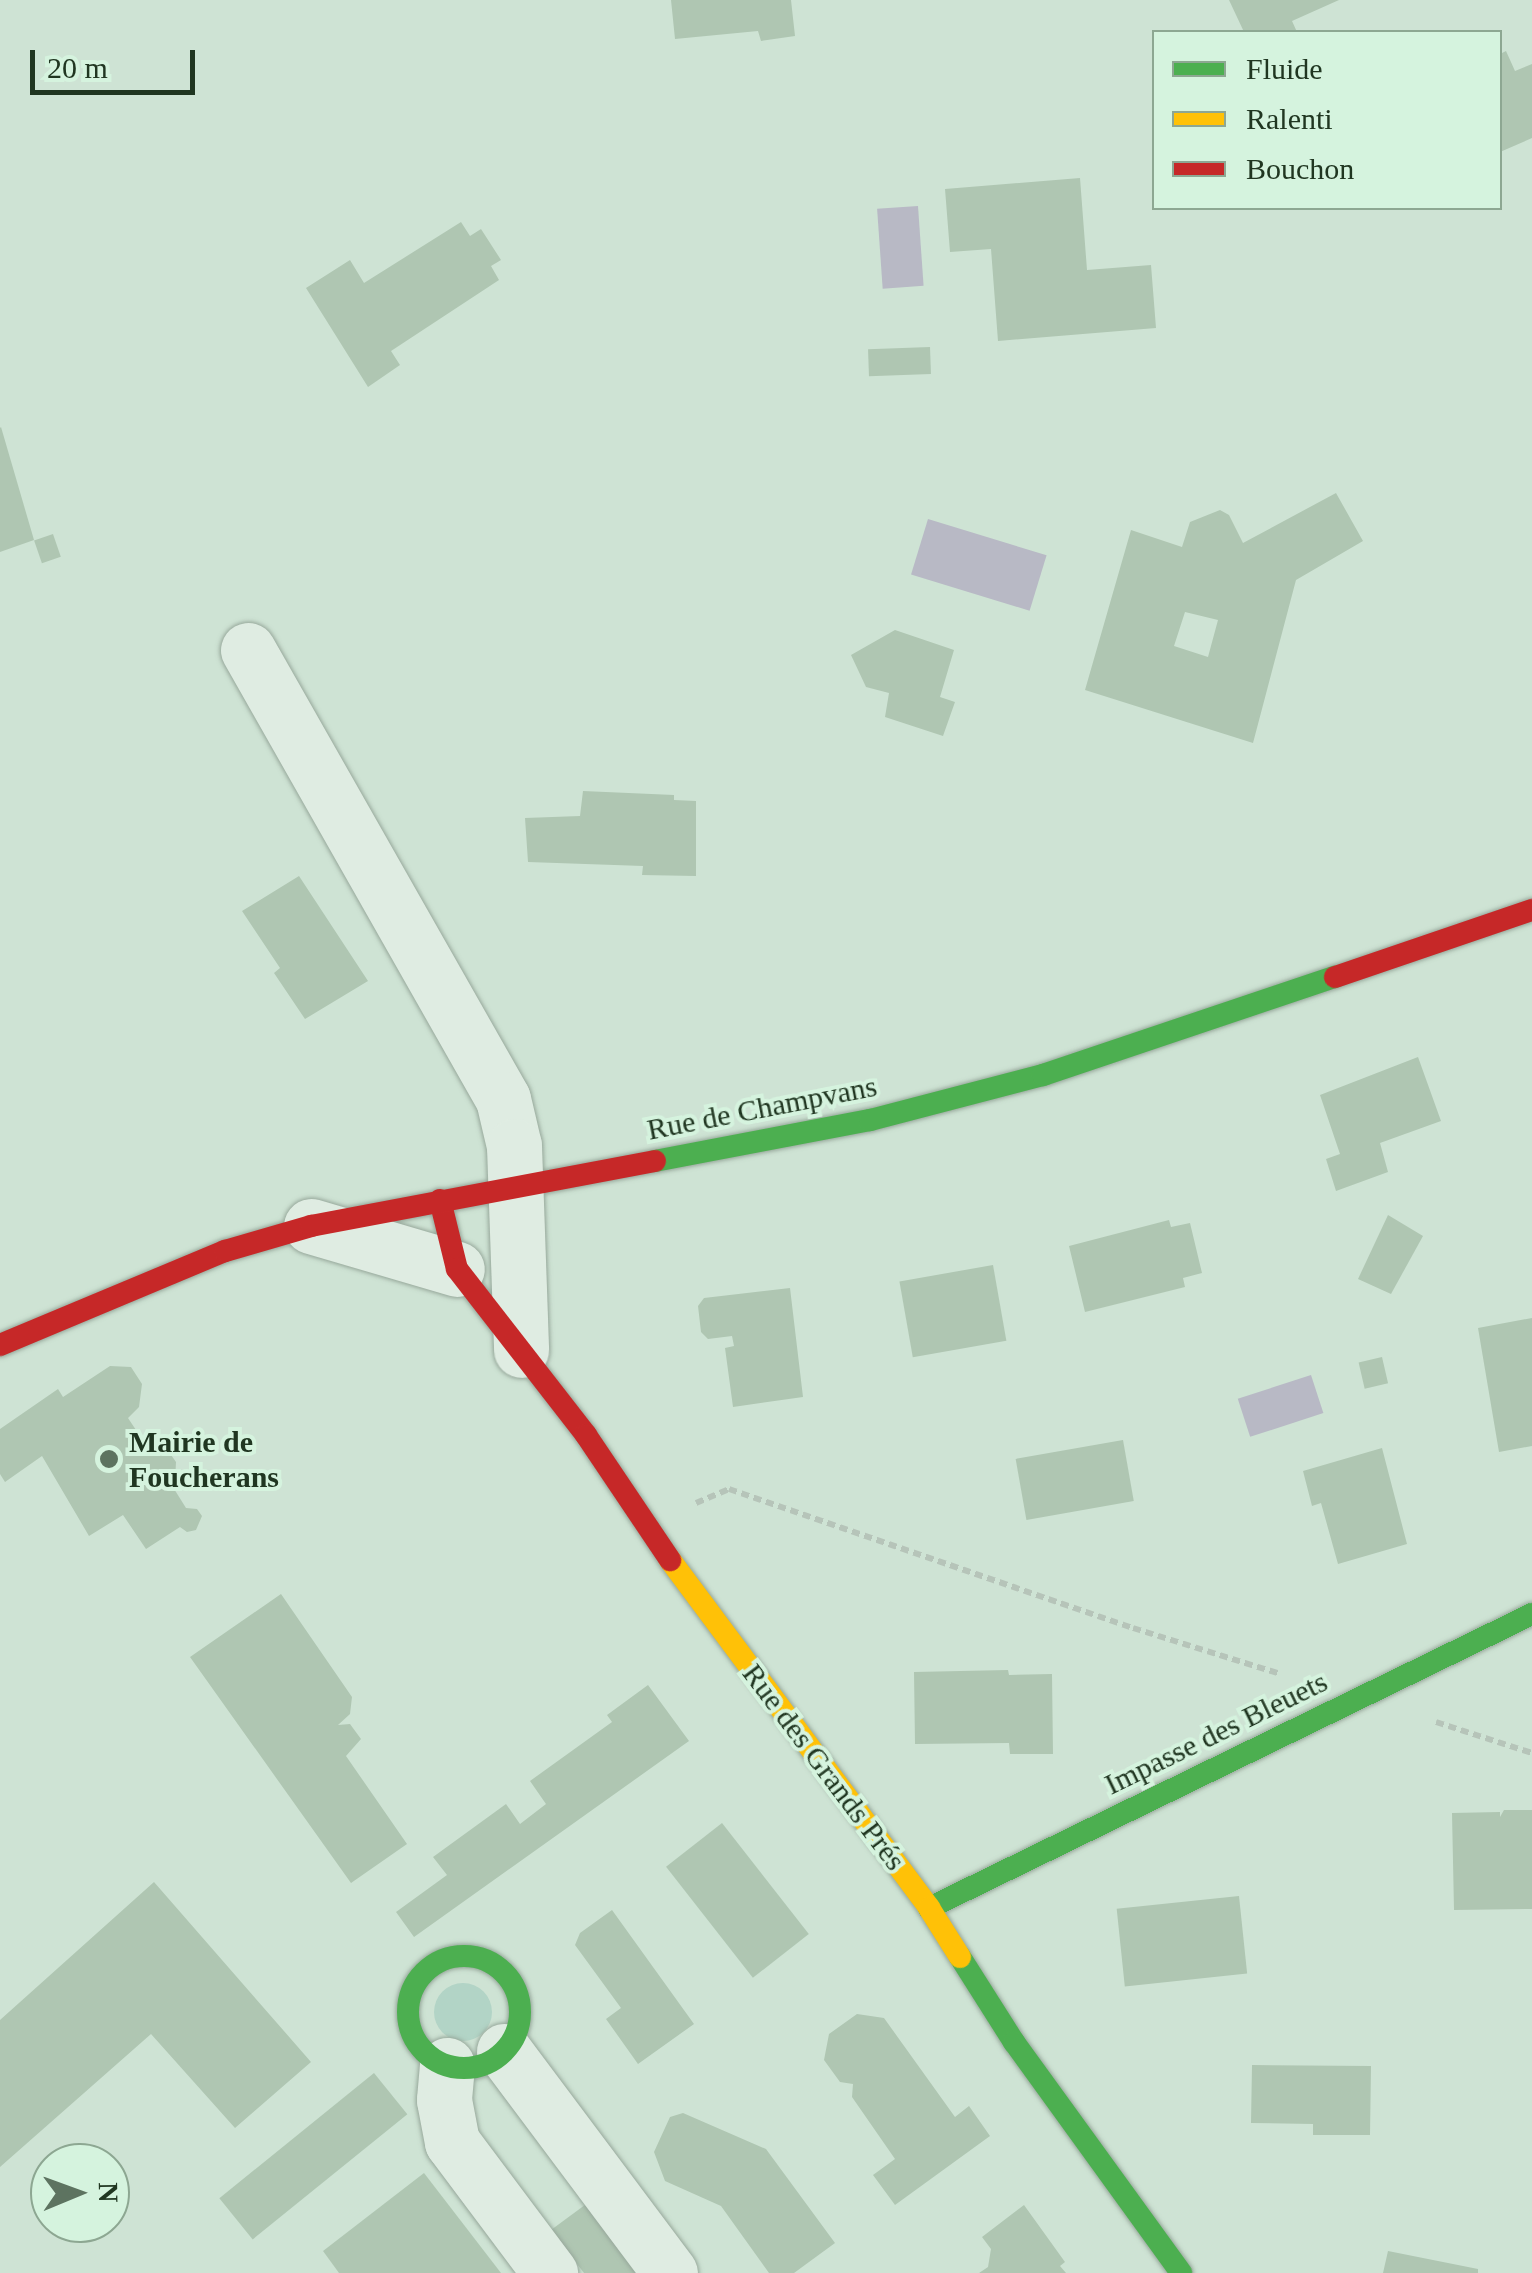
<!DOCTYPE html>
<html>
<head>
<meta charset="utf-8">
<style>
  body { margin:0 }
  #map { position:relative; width:1532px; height:2273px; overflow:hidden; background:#cee3d4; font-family:"Times New Roman",serif }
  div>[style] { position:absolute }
  .green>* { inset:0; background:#b2d4c6 }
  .round { border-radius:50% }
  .water>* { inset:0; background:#b8b9c5; transform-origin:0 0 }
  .building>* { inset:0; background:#afc6b2; transform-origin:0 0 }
  .path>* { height:6px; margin-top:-3px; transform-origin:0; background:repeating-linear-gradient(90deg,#b6c4b9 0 8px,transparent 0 13px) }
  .roads { filter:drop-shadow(0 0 2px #97a89b) drop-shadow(0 0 2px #97a89b) }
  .street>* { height:55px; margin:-27.5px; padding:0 27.5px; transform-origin:27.5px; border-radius:27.5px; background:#dfece2 }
  .fast>* { height:22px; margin:-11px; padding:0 11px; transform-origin:11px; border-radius:11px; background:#4caf50 }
  .fast>.ring { margin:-11px; padding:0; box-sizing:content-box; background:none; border:22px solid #4caf50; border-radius:50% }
  .slow>* { height:22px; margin:-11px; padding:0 11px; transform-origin:11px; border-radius:11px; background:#ffc107 }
  .jam>* { height:22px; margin:-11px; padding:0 11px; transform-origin:11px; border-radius:11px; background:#c62828 }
  .dots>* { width:28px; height:28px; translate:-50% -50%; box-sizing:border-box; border:5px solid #d5f3de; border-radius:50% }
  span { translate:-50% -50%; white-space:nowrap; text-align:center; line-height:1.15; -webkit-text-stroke:8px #d5f3de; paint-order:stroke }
  .street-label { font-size:30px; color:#203621 }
  .poi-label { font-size:30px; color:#203621; font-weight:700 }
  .left { translate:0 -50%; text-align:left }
  .legend { position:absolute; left:1152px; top:30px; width:350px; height:180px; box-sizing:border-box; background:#d5f3de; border:2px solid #8da792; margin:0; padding:12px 18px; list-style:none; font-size:30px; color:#203621 }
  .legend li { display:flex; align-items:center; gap:20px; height:50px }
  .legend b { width:50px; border:2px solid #8da792 }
  .north { position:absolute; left:30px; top:2143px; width:100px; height:100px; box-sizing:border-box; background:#d5f3de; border:2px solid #8da792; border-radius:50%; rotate:89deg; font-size:28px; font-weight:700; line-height:40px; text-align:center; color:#203621 }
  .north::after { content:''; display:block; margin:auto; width:35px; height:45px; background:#5d7360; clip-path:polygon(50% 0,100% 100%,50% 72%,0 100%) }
  .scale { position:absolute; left:30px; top:50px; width:165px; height:45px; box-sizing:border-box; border:5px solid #203621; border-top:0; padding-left:12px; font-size:30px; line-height:35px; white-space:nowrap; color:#203621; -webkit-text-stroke:8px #d5f3de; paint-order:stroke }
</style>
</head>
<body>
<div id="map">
  <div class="green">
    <i class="round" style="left:434px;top:1983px;width:58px;height:58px"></i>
  </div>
  <div class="water">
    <i style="left:918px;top:206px;width:80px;height:41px;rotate:86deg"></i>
    <i style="left:928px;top:519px;width:124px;height:58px;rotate:17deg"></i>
    <i style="left:1311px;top:1375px;width:40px;height:77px;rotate:72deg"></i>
  </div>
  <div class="building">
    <i style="clip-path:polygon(671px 0,791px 0,795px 36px,761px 41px,758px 31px,675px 39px)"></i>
    <i style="clip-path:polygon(1229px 0,1339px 0,1292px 21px,1297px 32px,1244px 32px)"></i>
    <i style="clip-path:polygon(1506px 51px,1515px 71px,1532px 64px,1532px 138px,1500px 152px,1500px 54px)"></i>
    <i style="clip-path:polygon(1080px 178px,1087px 270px,1151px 265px,1156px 328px,998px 341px,991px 249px,950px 252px,945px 189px)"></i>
    <i style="clip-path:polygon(461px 222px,470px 236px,481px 229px,501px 260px,491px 266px,499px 280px,391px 351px,400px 365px,368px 387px,306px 288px,350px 260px,364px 283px)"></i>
    <i style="left:930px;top:347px;width:27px;height:62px;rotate:88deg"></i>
    <i style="clip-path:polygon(1px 427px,34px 540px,0 552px,0 428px)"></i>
    <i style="clip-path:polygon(evenodd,1336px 493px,1363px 541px,1296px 580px,1253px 743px,1085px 690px,1131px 530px,1182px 547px,1190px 522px,1220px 510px,1229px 515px,1243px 543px,1336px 493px,1185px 612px,1218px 620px,1208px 657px,1174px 646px,1185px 612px)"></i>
    <i style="left:53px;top:534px;width:24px;height:20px;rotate:71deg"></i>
    <i style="clip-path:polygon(895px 630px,954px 650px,940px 697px,955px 702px,943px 736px,885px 717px,889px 693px,866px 687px,851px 655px)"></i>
    <i style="clip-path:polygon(583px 791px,674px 795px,674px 800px,696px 801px,696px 876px,642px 875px,643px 866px,528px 862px,525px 818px,580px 816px)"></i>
    <i style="clip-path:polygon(299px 876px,368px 981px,305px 1019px,274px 973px,280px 968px,242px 911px)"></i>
    <i style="clip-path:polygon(1418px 1057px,1441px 1121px,1380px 1143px,1388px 1172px,1336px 1191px,1326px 1159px,1340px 1154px,1320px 1095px)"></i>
    <i style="clip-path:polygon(1388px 1215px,1423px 1236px,1391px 1294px,1358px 1279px)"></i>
    <i style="clip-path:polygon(1169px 1220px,1171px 1227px,1190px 1223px,1202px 1273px,1183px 1278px,1185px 1287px,1085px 1312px,1069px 1246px)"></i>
    <i style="left:993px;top:1265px;width:77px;height:95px;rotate:80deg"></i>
    <i style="clip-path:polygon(790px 1288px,803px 1397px,733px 1407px,725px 1348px,734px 1346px,732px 1336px,708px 1339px,701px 1332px,698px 1306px,704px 1298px)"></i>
    <i style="clip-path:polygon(1532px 1318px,1532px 1446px,1499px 1452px,1478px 1328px)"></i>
    <i style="left:1382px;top:1357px;width:27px;height:24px;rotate:77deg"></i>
    <i style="clip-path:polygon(110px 1366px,131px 1367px,142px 1384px,139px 1407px,128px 1418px,146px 1445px,162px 1442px,176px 1462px,175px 1481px,171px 1484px,186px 1508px,197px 1509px,202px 1516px,196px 1530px,187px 1532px,180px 1527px,146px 1549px,123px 1515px,89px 1536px,42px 1456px,5px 1482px,0 1474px,0 1429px,58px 1389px,63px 1397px)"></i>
    <i style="left:1123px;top:1440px;width:62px;height:109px;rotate:80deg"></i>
    <i style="clip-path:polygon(1382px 1448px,1407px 1544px,1338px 1564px,1321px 1503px,1312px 1506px,1303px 1471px)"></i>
    <i style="clip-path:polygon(281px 1594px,352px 1697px,350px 1714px,338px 1725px,350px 1724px,361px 1739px,346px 1756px,407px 1844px,351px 1883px,190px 1657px)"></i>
    <i style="clip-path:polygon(1008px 1670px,1009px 1675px,1052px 1674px,1053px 1754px,1010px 1754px,1009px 1743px,915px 1744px,914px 1672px)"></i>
    <i style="clip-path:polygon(648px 1685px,689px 1741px,414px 1937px,396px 1912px,447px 1875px,433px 1857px,506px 1804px,520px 1824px,546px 1804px,530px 1781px,612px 1722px,607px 1715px)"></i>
    <i style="clip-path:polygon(1504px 1810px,1532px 1810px,1532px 1909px,1454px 1910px,1452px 1813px,1500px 1812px,1500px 1817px)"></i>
    <i style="left:722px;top:1823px;width:141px;height:71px;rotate:52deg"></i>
    <i style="clip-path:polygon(154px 1882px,311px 2062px,235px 2128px,151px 2034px,0 2167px,0 2020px)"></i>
    <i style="left:1239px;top:1896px;width:78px;height:123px;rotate:84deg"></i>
    <i style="clip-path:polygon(612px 1910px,694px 2024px,638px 2064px,606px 2019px,621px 2008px,575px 1945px,580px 1933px)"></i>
    <i style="clip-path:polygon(857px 2014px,884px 2018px,955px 2117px,969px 2106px,990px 2136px,895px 2205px,873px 2175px,895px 2159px,852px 2097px,853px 2084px,840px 2082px,824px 2060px,829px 2034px)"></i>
    <i style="clip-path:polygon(1252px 2065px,1371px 2066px,1370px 2135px,1313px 2135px,1313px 2124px,1251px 2123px)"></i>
    <i style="left:374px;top:2073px;width:53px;height:199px;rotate:51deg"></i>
    <i style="clip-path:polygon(683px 2113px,766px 2149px,835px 2243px,794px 2273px,769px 2273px,721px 2206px,665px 2181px,654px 2152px,670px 2117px)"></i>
    <i style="clip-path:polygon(424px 2173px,501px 2273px,339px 2273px,323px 2251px)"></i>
    <i style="clip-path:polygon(593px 2199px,650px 2273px,584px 2273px,551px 2230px)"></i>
    <i style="clip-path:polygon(1024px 2205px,1065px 2262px,1060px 2266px,1066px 2273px,979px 2273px,988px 2267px,991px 2249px,982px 2237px)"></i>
    <i style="clip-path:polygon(1388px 2251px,1478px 2269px,1478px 2273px,1383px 2273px)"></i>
  </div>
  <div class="path">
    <i style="left:696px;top:1503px;width:36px;rotate:-23deg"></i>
    <i style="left:729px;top:1489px;width:427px;rotate:19deg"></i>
    <i style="left:1133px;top:1628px;width:155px;rotate:17.3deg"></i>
    <i style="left:1436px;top:1722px;width:101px;rotate:17.9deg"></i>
  </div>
  <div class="roads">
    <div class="street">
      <i style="left:248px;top:650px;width:516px;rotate:60.41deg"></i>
      <i style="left:503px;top:1099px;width:48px;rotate:76.8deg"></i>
      <i style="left:514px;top:1146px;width:204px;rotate:88deg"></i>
      <i style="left:311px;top:1226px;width:152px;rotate:16.4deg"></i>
      <i style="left:504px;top:2051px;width:277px;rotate:53.2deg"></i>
      <i style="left:447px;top:2065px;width:35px;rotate:95deg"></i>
      <i style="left:444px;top:2100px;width:43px;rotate:79.2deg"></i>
      <i style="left:452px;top:2142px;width:164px;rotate:53.2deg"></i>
    </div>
    <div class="fast">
      <i style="left:655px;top:1161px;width:219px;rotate:-10.8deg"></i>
      <i style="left:870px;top:1120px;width:179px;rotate:-14.6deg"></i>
      <i style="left:1043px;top:1075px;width:308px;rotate:-18.6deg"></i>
      <i style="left:929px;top:1908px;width:671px;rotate:-25.99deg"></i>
      <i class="ring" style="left:408px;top:1956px;width:90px;height:90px"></i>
      <i style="left:960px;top:1957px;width:101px;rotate:57.6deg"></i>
      <i style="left:1014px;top:2042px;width:285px;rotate:54.1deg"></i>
    </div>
    <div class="slow">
      <i style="left:670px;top:1560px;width:434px;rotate:53.3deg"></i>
      <i style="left:929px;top:1908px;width:58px;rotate:57.7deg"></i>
    </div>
    <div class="jam">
      <i style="left:1335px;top:977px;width:208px;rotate:-18.8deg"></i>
      <i style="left:440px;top:1200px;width:71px;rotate:76.2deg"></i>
      <i style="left:457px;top:1269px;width:210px;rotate:52.1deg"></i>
      <i style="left:586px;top:1435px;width:151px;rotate:56.1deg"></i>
      <i style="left:0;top:1345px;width:244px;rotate:-22.7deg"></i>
      <i style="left:225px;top:1251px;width:90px;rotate:-16.2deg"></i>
      <i style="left:311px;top:1226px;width:350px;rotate:-10.7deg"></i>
    </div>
  </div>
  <div class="dots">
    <i style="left:109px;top:1459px;background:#5d7360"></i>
  </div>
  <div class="street-label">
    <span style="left:762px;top:1108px;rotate:-11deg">Rue de Champvans</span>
    <span style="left:1216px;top:1733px;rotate:-26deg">Impasse des Bleuets</span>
    <span style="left:824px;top:1767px;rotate:53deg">Rue des Grands Prés</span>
  </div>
  <div class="poi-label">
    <span class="left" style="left:129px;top:1459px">Mairie de<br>Foucherans</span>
  </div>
  <ul class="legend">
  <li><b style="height:12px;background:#4caf50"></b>Fluide</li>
  <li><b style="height:12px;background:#ffc107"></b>Ralenti</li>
  <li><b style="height:12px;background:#c62828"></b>Bouchon</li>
  </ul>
  <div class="north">N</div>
  <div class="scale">20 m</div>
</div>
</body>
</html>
